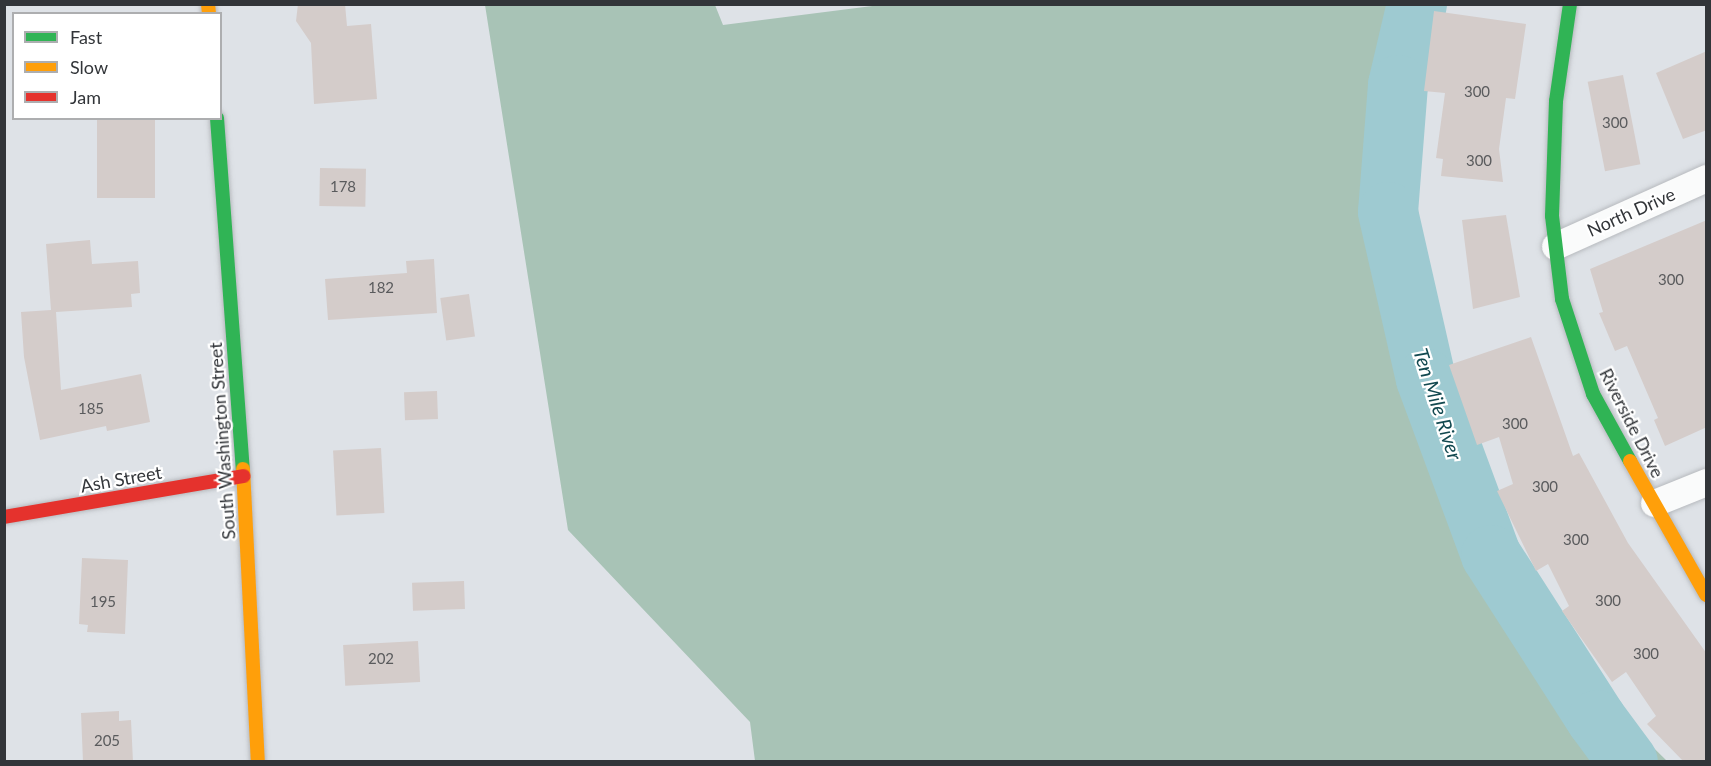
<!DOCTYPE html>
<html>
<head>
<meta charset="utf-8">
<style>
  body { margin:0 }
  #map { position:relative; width:1711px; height:766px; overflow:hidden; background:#dee2e7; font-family:Lato,sans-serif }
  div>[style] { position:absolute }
  .forest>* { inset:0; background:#a8c3b6 }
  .river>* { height:60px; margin:-30px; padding:0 30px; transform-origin:30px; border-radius:30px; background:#9ecad1 }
  .building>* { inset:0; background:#d4ccca; transform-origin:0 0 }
  .roads { filter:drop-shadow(0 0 2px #b7babe) drop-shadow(0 0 2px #b7babe) }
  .street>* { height:27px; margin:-13.5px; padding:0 13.5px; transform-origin:13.5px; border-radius:13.5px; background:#fafbfb }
  .fast>* { height:14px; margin:-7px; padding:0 7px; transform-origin:7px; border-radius:7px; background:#30b455 }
  .slow>* { height:14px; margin:-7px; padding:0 7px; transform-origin:7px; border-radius:7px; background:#ff9f0a }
  .jam>* { height:14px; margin:-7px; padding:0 7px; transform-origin:7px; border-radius:7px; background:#e5322d }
  span { translate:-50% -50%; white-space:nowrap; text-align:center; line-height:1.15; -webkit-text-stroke:4.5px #fff; paint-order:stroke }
  .number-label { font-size:15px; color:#5a5b5d }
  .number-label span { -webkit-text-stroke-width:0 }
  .street-label { font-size:18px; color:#323539 }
  .water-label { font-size:20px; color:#124950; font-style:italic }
  .frame { position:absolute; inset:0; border:6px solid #323539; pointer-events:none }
  .legend { position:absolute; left:12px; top:12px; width:210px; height:108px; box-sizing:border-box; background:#fff; border:2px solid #adaeb0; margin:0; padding:8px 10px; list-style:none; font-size:18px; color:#323539 }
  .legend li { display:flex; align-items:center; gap:12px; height:30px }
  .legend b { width:30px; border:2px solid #adaeb0 }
</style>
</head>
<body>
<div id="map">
  <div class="forest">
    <i style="clip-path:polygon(888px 4px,1436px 5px,1405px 182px,1485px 504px,1613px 708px,1667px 761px,755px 761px,750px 722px,568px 530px,485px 5px,715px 5px,723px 25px)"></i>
  </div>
  <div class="river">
    <i style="left:1417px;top:4px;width:83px;rotate:103.2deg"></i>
    <i style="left:1398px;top:85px;width:127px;rotate:94.5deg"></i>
    <i style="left:1388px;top:212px;width:171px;rotate:77.2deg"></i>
    <i style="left:1426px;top:379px;width:188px;rotate:69.7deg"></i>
    <i style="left:1491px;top:555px;width:196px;rotate:57.3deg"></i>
    <i style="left:1597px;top:720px;width:52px;rotate:53.6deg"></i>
  </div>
  <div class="building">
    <i style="clip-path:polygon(298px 4px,345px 4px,347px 26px,371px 24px,377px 99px,314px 104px,311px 43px,296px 21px)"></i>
    <i style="clip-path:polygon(1434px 11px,1526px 24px,1515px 99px,1506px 98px,1499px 149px,1503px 182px,1441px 176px,1443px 159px,1436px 158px,1445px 93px,1424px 91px)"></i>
    <i style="clip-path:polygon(1707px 51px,1707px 130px,1683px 139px,1656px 73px)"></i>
    <i style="left:1623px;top:75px;width:91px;height:36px;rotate:79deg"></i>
    <i style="left:97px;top:118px;width:58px;height:80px"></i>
    <i style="left:320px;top:168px;width:46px;height:38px;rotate:1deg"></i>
    <i style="clip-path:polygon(1506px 215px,1520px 297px,1473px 309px,1462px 220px)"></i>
    <i style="clip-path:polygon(1707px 220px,1707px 427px,1665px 446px,1654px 420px,1658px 418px,1627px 346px,1615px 351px,1599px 313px,1603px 312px,1590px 269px)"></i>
    <i style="clip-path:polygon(90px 240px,92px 264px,138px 261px,140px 293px,131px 294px,132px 307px,56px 312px,61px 390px,141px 374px,150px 422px,107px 431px,106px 426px,40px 440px,24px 357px,21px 312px,51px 310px,46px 244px)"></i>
    <i style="clip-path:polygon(434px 259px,437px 313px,328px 320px,325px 279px,407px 273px,406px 261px)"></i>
    <i style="left:469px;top:294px;width:43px;height:29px;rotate:82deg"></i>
    <i style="clip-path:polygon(1531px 337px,1573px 456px,1579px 453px,1628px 543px,1707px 654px,1707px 762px,1684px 762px,1647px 724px,1656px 716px,1626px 672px,1612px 682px,1562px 611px,1569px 606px,1548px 564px,1536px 571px,1497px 491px,1513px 484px,1499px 437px,1477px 445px,1449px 365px)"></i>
    <i style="left:437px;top:391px;width:28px;height:33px;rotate:88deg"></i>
    <i style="left:381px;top:448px;width:65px;height:48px;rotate:87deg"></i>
    <i style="clip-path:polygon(82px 558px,128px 560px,125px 634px,87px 632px,88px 625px,79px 624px)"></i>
    <i style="left:464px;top:581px;width:28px;height:52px;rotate:88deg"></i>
    <i style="left:418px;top:641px;width:41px;height:75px;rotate:87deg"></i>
    <i style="clip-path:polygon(119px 711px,119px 721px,131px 720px,133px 762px,83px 762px,81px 713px)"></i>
  </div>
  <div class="roads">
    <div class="street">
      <i style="left:1555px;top:246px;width:166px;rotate:-24.2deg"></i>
      <i style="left:1654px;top:503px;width:56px;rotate:-22deg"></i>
    </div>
    <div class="fast">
      <i style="left:1570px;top:4px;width:98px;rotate:98.2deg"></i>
      <i style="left:1556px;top:101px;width:115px;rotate:92deg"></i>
      <i style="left:1552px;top:216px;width:84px;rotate:83.1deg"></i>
      <i style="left:1562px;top:299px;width:100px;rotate:71.9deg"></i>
      <i style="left:1593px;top:394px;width:77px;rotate:61.1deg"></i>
      <i style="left:217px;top:118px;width:352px;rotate:85.8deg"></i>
    </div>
    <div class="slow">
      <i style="left:208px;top:4px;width:10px;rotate:84deg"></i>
      <i style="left:1630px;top:461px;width:154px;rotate:60.4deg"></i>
      <i style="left:243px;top:469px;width:293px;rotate:87.1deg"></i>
    </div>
    <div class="jam">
      <i style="left:4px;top:517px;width:243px;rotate:-9.7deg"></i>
    </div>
  </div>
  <div class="number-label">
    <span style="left:1477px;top:92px">300</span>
    <span style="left:1615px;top:123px">300</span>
    <span style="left:1479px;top:161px">300</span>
    <span style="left:343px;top:187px">178</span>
    <span style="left:1671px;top:280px">300</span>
    <span style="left:381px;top:288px">182</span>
    <span style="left:91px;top:409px">185</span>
    <span style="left:1515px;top:424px">300</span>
    <span style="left:1545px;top:487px">300</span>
    <span style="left:1576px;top:540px">300</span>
    <span style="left:1608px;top:601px">300</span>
    <span style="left:103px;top:602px">195</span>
    <span style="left:1646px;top:654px">300</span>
    <span style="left:381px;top:659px">202</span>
    <span style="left:107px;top:741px">205</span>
  </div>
  <div class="street-label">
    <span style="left:1631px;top:212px;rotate:-24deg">North Drive</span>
    <span style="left:1632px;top:423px;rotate:63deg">Riverside Drive</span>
    <span style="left:222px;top:441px;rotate:-94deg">South Washington Street</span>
    <span style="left:121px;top:479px;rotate:-10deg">Ash Street</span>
  </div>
  <div class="water-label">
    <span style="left:1438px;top:404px;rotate:72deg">Ten Mile River</span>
  </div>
  <div class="frame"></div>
  <ul class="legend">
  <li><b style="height:8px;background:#30b455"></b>Fast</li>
  <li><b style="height:8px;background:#ff9f0a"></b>Slow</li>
  <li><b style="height:8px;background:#e5322d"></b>Jam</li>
  </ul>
</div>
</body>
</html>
